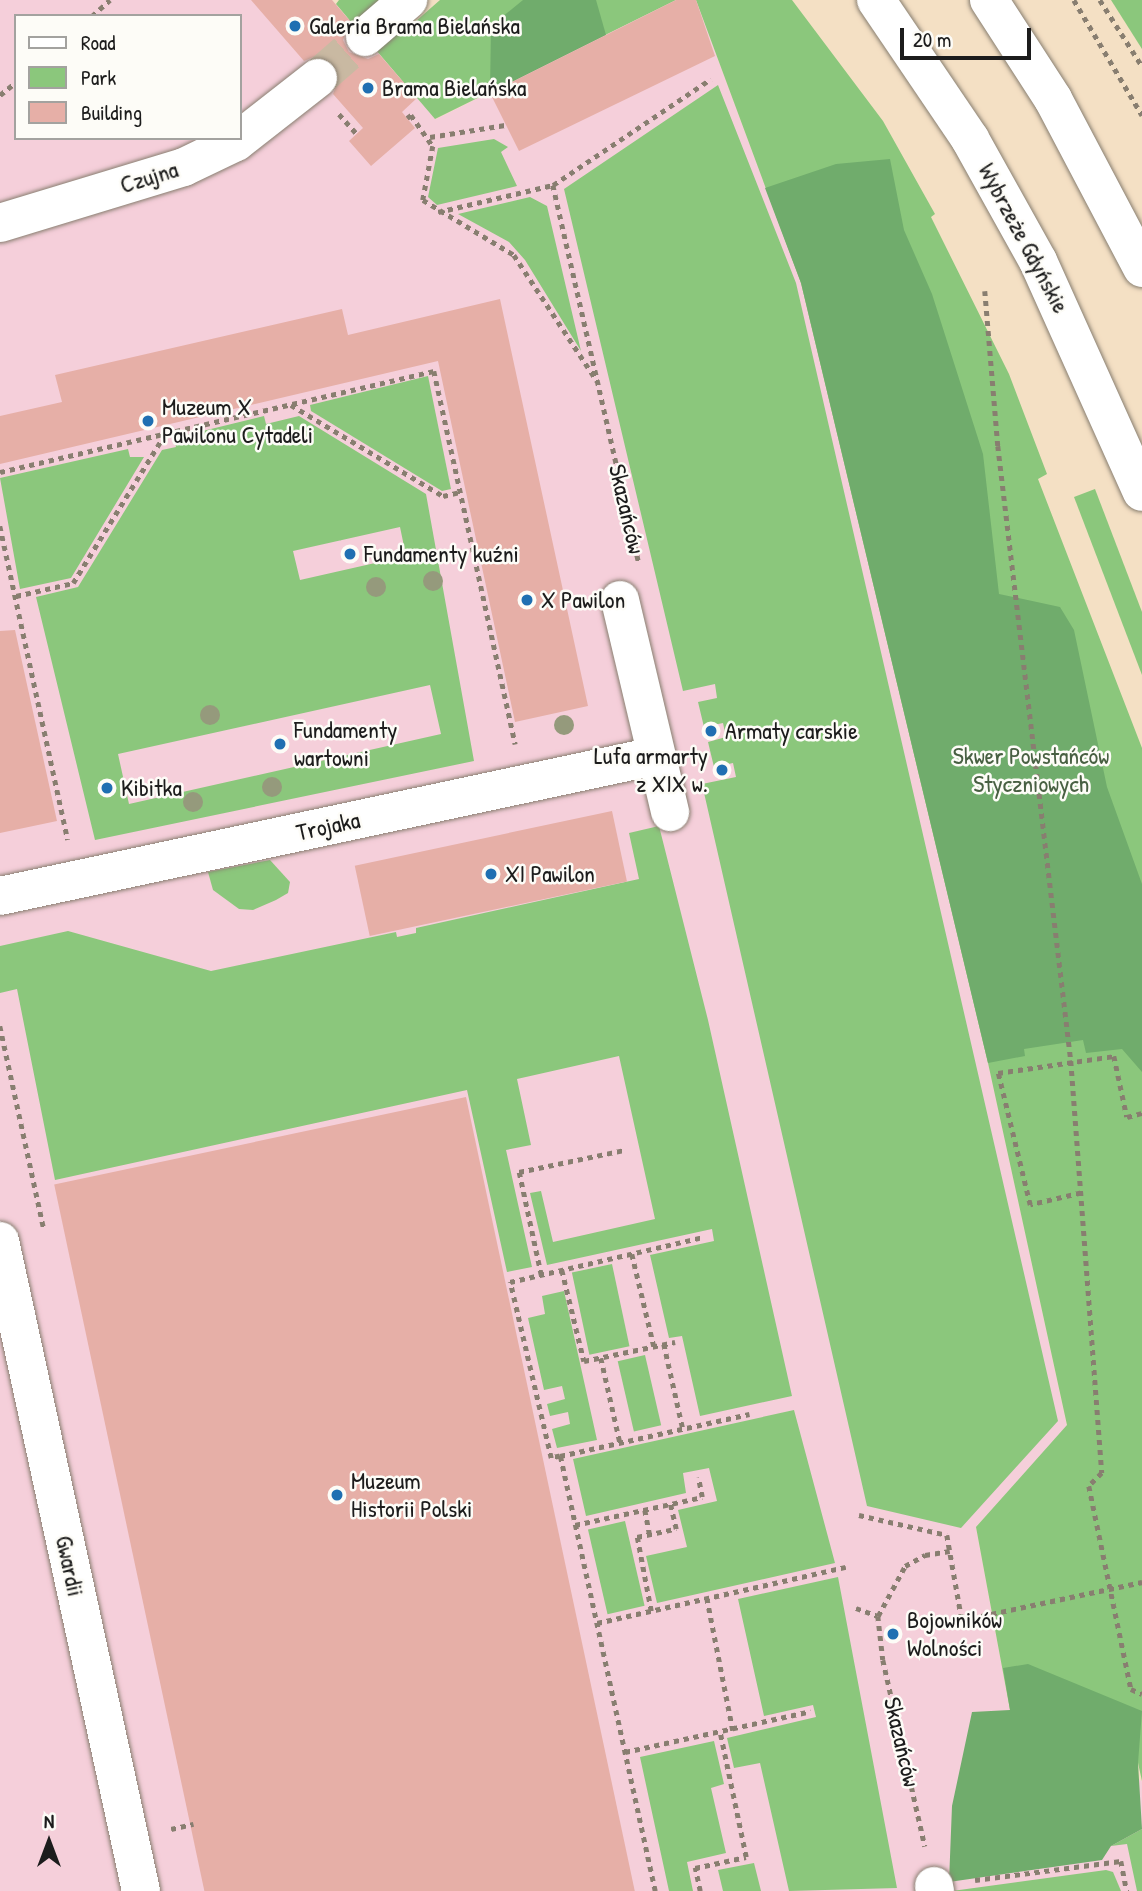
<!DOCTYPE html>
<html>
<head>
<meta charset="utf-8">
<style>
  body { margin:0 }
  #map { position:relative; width:1142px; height:1891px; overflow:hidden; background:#f4e0c4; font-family:"Patrick Hand",sans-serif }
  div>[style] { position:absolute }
  .built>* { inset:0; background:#f5cfda }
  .green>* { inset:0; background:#8bc77c; transform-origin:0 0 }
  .forest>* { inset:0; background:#70ac6c }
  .building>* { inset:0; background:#e6afa7; transform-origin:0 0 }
  .minor-tunnel>* { height:38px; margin-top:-19px; transform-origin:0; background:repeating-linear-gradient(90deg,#c9b9a2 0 38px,transparent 0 57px) }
  .path>* { height:4.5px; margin-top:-2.25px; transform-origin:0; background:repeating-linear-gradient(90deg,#887e70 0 5px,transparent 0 10px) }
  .roads { filter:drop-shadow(0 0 2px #887e70) drop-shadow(0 0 2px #887e70) }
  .minor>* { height:38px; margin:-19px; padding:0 19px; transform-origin:19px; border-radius:19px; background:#fff }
  .major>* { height:38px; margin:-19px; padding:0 19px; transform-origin:19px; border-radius:19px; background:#fff }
  .trees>* { width:20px; height:20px; margin:-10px; border-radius:50%; background:#959a7c }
  .dots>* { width:19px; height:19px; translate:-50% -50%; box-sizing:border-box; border:4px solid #fdfcf7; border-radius:50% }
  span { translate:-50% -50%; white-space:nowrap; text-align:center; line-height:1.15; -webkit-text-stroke:5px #fdfcf7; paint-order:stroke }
  .poi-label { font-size:24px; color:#1c1c1c }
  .left { translate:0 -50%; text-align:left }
  .right { translate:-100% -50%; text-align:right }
  .street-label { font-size:24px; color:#1c1c1c }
  .park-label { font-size:24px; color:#486042 }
  .legend { position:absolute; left:14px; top:14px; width:228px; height:126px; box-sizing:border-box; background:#fdfcf7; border:2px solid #a3a29f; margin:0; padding:9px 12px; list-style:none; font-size:21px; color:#1c1c1c }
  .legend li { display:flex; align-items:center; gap:14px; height:35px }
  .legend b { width:35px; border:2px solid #a3a29f }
  .north { position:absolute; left:14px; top:1807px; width:70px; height:70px; -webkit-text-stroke:5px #fdfcf7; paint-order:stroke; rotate:0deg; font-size:19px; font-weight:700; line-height:28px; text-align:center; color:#1c1c1c }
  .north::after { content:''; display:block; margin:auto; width:24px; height:32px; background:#1c1c1c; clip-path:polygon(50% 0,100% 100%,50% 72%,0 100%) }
  .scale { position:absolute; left:900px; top:28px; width:131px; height:32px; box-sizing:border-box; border:4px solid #1c1c1c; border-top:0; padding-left:9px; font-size:21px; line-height:24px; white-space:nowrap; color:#1c1c1c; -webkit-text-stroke:5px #fdfcf7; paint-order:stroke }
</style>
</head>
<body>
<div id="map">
  <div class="built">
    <i style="clip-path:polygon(evenodd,0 0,332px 0,436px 119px,676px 0,696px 0,801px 283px,988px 1063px,1067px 1426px,976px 1527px,1010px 1710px,1142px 1781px,1142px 1891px,0 1891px,0 0,16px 16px,240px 16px,240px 138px,16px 138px,16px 16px)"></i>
  </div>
  <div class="green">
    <i style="clip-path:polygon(339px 0,381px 0,357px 29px,336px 4px)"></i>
    <i style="clip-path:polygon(440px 0,676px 0,435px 119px,370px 43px,416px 21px)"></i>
    <i style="clip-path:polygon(696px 0,792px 0,883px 121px,935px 214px,931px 217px,1009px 374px,1047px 474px,1038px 479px,1142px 748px,1142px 1781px,1138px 1763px,1010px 1710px,976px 1527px,1067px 1425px,988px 1063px,801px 283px)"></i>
    <i style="clip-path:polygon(1111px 0,1142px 0,1142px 49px)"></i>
    <i style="clip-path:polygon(718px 85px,796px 283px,1058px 1421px,961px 1528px,867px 1506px,702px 784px,736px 777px,733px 763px,714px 767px,708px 742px,726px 737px,723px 723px,704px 727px,698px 702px,717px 698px,715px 684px,683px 691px,564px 189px)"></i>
    <i style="clip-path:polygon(494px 139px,508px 147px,501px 152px,517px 186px,437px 205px,428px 197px,438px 148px)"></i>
    <i style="clip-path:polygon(530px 197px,547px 206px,581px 351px,525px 260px,509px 242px,458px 214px)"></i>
    <i style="clip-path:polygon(428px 376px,451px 489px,442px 491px,311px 411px,310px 405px)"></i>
    <i style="clip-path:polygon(evenodd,264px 416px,266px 424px,299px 416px,426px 494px,474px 761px,95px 840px,36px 597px,78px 587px,162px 450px,176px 447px,174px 438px,264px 416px,400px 527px,406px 556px,300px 580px,293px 551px,400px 527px,264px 416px,430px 685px,441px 734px,129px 804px,118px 754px,430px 685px)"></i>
    <i style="clip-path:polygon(128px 449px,130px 457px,144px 457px,71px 578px,20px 589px,0 478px)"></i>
    <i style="clip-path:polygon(1095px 489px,1142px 612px,1142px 675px,1074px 497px)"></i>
    <i style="clip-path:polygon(659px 826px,708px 1020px,792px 1396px,700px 1416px,682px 1336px,669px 1338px,650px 1255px,714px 1241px,712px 1229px,547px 1265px,530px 1193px,541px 1191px,553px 1242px,655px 1219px,619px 1056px,517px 1079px,531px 1145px,506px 1150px,532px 1267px,507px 1272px,467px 1090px,55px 1180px,17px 989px,0 993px,0 946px,68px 931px,211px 971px,396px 932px,397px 937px,416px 933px,416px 928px,639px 879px,629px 833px)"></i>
    <i style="clip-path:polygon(270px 860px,290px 882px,288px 893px,276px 900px,253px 910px,239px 909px,213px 890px,208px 872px)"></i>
    <i style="left:612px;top:1264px;width:84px;height:41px;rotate:78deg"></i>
    <i style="clip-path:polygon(564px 1291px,597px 1440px,557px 1448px,552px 1429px,570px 1424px,568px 1412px,550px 1416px,547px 1404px,565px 1399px,562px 1386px,544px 1390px,528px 1318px,545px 1314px,542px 1296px)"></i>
    <i style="left:645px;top:1355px;width:72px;height:28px;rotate:77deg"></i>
    <i style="clip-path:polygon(794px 1410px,835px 1563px,657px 1603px,646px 1556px,687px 1547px,678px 1510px,717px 1501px,709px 1468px,683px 1473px,686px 1493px,586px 1516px,573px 1459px)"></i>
    <i style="left:625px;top:1521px;width:87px;height:38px;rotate:77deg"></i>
    <i style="clip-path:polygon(838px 1577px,897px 1888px,789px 1891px,760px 1763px,734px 1768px,727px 1738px,816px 1717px,813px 1705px,764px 1716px,738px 1599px)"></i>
    <i style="clip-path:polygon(714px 1741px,724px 1784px,711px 1788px,726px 1853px,687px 1862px,693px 1891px,669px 1891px,640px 1757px)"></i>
    <i style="clip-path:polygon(1142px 1829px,1142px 1891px,1137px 1891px,1127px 1844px,1111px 1846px)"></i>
    <i style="clip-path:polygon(754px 1863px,761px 1891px,723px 1891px,718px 1870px)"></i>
    <i style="clip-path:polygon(1106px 1870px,1113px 1872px,1121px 1891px,952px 1891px)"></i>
  </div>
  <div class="forest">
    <i style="clip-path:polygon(523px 0,596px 0,606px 35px,490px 93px,491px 26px)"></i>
    <i style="clip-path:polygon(890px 159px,904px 230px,932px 294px,983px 454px,999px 594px,1060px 607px,1074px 630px,1107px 787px,1142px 884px,1142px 1072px,1122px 1049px,1086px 1053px,1083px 1040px,1024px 1049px,1025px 1056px,988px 1063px,801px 283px,765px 188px,836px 164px)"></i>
    <i style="clip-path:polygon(1028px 1664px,1142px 1711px,1138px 1763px,1142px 1829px,1111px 1846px,1102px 1860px,949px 1882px,952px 1806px,972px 1712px,1010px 1710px,1003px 1668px)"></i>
  </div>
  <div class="building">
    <i style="clip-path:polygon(251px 0,332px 0,350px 21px,343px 40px,349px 52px,368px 59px,379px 54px,417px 98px,402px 112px,415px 128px,371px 166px,349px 141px,363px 128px,333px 94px,340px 76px,336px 65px,316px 56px,304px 61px)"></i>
    <i style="clip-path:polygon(676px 0,696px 0,715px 56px,519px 151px,490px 93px)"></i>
    <i style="clip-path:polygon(500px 299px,588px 706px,515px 722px,438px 361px,0 464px,0 416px,62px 402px,55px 375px,342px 309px,348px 335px)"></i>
    <i style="clip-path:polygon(15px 630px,57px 821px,0 833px,0 631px)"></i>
    <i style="left:612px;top:811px;width:72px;height:263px;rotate:78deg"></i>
    <i style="left:466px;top:1097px;width:812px;height:421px;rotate:78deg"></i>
  </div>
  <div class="minor-tunnel">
    <i style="left:318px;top:78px;width:62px;rotate:-41.1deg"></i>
  </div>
  <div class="path">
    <i style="left:1074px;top:0;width:134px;rotate:59.4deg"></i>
    <i style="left:1100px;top:0;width:78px;rotate:57.5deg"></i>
    <i style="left:92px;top:16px;width:24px;rotate:-42deg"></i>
    <i style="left:0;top:95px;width:21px;rotate:-39deg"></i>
    <i style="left:339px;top:114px;width:27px;rotate:48deg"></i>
    <i style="left:407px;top:118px;width:5px;rotate:-37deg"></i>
    <i style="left:411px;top:115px;width:38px;rotate:55deg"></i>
    <i style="left:433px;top:146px;width:55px;rotate:100.5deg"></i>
    <i style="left:423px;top:200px;width:106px;rotate:31.1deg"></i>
    <i style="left:514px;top:255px;width:151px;rotate:56.6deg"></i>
    <i style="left:430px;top:137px;width:76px;rotate:-9.1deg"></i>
    <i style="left:553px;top:185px;width:388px;rotate:77.2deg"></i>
    <i style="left:438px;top:212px;width:118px;rotate:-13.2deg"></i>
    <i style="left:553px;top:185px;width:190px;rotate:-33.9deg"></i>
    <i style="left:985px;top:291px;width:156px;rotate:85.2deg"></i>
    <i style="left:998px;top:446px;width:619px;rotate:83.23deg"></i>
    <i style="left:1071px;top:1061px;width:413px;rotate:85.7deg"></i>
    <i style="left:1102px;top:1473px;width:18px;rotate:135deg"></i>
    <i style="left:1089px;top:1486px;width:207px;rotate:78.3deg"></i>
    <i style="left:1131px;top:1689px;width:12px;rotate:24deg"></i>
    <i style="left:291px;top:405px;width:177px;rotate:30.9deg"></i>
    <i style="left:443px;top:496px;width:17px;rotate:-13deg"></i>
    <i style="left:0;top:472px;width:446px;rotate:-13.1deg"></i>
    <i style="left:434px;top:371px;width:382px;rotate:77.7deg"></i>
    <i style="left:0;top:526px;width:321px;rotate:77.8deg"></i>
    <i style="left:16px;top:596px;width:58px;rotate:-12.8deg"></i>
    <i style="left:73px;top:583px;width:175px;rotate:-58.3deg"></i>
    <i style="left:0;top:1026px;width:209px;rotate:77.8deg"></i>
    <i style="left:1081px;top:1193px;width:52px;rotate:166.8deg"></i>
    <i style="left:1030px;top:1205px;width:136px;rotate:-103.6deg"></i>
    <i style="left:998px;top:1073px;width:117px;rotate:-8.3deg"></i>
    <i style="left:1114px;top:1056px;width:62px;rotate:78deg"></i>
    <i style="left:1127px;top:1117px;width:16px;rotate:-15deg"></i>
    <i style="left:632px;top:1254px;width:95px;rotate:76.6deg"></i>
    <i style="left:562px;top:1270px;width:94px;rotate:76.4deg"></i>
    <i style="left:584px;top:1361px;width:93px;rotate:-11.8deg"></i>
    <i style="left:541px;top:1275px;width:105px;rotate:-102.1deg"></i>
    <i style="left:519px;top:1172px;width:107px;rotate:-11.8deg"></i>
    <i style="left:664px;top:1344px;width:87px;rotate:77.4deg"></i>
    <i style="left:601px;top:1358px;width:86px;rotate:77.3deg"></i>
    <i style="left:560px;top:1456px;width:194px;rotate:-12.5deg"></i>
    <i style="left:645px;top:1510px;width:25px;rotate:79deg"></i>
    <i style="left:859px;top:1515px;width:90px;rotate:12.8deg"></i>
    <i style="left:947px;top:1535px;width:86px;rotate:80deg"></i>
    <i style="left:962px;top:1620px;width:184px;rotate:-11.9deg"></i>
    <i style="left:575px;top:1525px;width:130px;rotate:-12.4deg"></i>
    <i style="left:702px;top:1497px;width:20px;rotate:-101deg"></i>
    <i style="left:707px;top:1598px;width:135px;rotate:78.9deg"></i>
    <i style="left:856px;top:1608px;width:23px;rotate:20deg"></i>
    <i style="left:878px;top:1616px;width:44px;rotate:83.5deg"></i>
    <i style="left:883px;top:1660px;width:191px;rotate:77.3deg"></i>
    <i style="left:651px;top:1611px;width:75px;rotate:-100.7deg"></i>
    <i style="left:637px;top:1537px;width:40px;rotate:-12deg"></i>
    <i style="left:676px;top:1529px;width:26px;rotate:-103deg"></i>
    <i style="left:878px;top:1616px;width:57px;rotate:-61.6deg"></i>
    <i style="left:905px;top:1566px;width:23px;rotate:-29deg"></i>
    <i style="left:925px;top:1555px;width:25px;rotate:-9deg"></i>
    <i style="left:597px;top:1623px;width:255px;rotate:-12.7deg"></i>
    <i style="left:625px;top:1752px;width:190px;rotate:-12.4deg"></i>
    <i style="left:171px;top:1829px;width:23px;rotate:-13deg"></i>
    <i style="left:975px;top:1880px;width:147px;rotate:-7.4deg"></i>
    <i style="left:1121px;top:1861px;width:31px;rotate:79deg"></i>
    <i style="left:655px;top:1891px;width:445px;rotate:-102.3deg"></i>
    <i style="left:560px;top:1456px;width:9px;rotate:167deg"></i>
    <i style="left:551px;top:1458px;width:181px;rotate:-103.1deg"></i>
    <i style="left:510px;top:1282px;width:199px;rotate:-13.1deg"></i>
    <i style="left:700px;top:1891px;width:24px;rotate:-102deg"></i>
    <i style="left:695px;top:1868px;width:52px;rotate:-12.2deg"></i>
    <i style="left:746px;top:1857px;width:127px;rotate:-101.8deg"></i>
  </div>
  <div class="roads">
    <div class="minor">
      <i style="left:365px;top:37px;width:57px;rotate:-40.7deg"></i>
      <i style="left:0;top:223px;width:192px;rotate:-16.9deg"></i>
      <i style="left:184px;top:167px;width:58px;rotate:-25.7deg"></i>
      <i style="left:236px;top:142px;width:104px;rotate:-38deg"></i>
      <i style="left:620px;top:600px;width:218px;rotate:76.7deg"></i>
      <i style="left:0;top:896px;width:670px;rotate:-12.06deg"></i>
      <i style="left:0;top:1241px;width:665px;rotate:77.76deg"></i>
      <i style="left:934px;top:1886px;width:5px;rotate:79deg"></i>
    </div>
    <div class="major">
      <i style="left:876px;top:0;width:168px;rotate:55.9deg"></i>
      <i style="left:970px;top:139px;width:140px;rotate:60.9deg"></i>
      <i style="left:1038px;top:261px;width:253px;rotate:65.8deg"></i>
      <i style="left:989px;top:0;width:118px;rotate:57.1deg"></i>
      <i style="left:1053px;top:99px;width:191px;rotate:62.2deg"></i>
    </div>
  </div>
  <div class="trees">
    <i style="left:433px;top:581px"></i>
    <i style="left:376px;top:587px"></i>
    <i style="left:210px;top:715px"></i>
    <i style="left:564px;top:725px"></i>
    <i style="left:272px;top:787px"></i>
    <i style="left:193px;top:802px"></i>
  </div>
  <div class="dots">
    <i style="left:295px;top:26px;background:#1f6fb2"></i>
    <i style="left:368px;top:88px;background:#1f6fb2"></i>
    <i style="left:148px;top:421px;background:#1f6fb2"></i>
    <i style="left:350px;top:554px;background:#1f6fb2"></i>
    <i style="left:527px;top:600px;background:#1f6fb2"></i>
    <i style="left:711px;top:731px;background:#1f6fb2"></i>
    <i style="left:280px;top:744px;background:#1f6fb2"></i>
    <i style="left:722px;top:770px;background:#1f6fb2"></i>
    <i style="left:107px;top:788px;background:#1f6fb2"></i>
    <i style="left:491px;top:874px;background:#1f6fb2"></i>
    <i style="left:337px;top:1495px;background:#1f6fb2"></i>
    <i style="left:893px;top:1634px;background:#1f6fb2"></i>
  </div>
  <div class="poi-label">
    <span class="left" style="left:309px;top:26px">Galeria Brama Bielańska</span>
    <span class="left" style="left:382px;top:88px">Brama Bielańska</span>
    <span class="left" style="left:162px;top:421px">Muzeum X<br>Pawilonu Cytadeli</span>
    <span class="left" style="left:364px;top:554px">Fundamenty kuźni</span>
    <span class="left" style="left:541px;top:600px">X Pawilon</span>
    <span class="left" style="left:294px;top:744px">Fundamenty<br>wartowni</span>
    <span class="left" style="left:725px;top:731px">Armaty carskie</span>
    <span class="right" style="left:708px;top:770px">Lufa armarty<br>z XIX w.</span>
    <span class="left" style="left:121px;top:788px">Kibitka</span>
    <span class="left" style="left:505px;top:874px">XI Pawilon</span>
    <span class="left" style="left:351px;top:1495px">Muzeum<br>Historii Polski</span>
    <span class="left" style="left:907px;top:1634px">Bojowników<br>Wolności</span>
  </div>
  <div class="street-label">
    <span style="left:149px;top:177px;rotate:-17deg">Czujna</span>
    <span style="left:1024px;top:238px;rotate:62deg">Wybrzeże Gdyńskie</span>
    <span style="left:627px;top:509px;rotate:77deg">Skazańców</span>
    <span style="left:328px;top:826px;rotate:-12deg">Trojaka</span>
    <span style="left:70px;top:1566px;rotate:78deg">Gwardii</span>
    <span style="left:902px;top:1742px;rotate:77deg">Skazańców</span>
  </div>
  <div class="park-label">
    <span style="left:1031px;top:770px">Skwer Powstańców<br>Styczniowych</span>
  </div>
  <ul class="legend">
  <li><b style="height:9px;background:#fff"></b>Road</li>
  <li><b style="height:19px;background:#8bc77c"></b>Park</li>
  <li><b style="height:19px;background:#e6afa7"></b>Building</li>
  </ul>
  <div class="north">N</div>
  <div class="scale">20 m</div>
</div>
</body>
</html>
